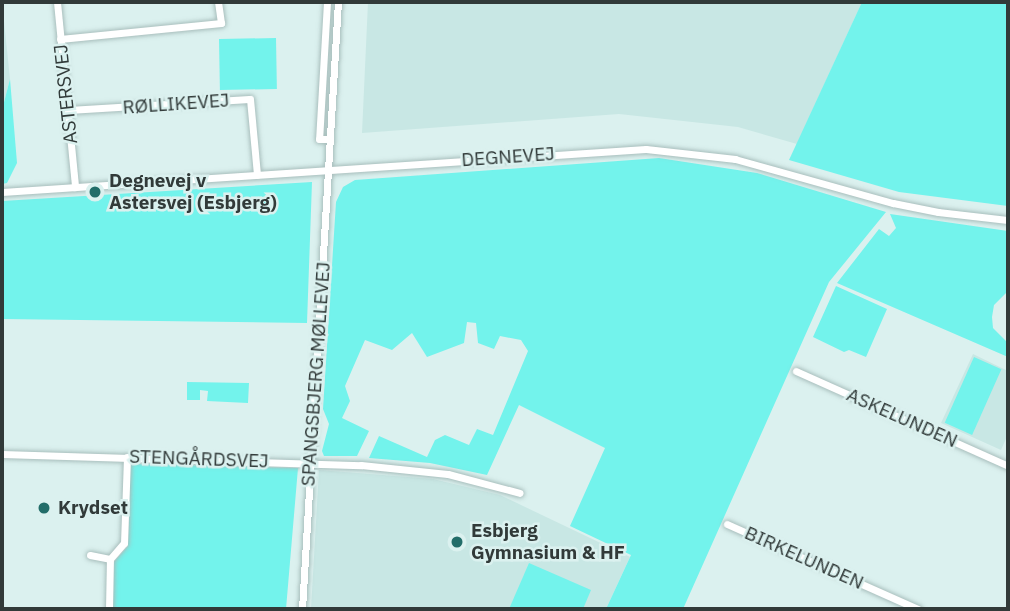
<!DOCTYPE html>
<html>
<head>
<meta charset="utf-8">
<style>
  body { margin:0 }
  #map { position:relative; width:1010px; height:611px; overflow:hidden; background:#dbf1ef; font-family:"IBM Plex Sans",sans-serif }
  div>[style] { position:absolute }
  .built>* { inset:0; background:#c8e7e4 }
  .green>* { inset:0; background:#73f3ec; transform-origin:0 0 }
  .roads { filter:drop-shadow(0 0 2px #a8bebc) drop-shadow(0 0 2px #a8bebc) }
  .minor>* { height:7px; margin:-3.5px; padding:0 3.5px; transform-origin:3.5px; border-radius:3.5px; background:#fff }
  .dots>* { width:19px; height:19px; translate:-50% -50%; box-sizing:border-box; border:4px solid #dbf1ef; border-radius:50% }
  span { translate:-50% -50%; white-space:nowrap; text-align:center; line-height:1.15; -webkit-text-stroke:5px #dbf1ef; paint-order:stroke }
  .street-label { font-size:19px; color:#313a39 }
  .poi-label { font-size:19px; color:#313a39; font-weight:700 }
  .left { translate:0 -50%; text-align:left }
  .frame { position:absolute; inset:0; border:4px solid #313a39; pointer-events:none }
</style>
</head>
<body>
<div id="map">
  <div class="built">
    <i style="clip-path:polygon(2px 2px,10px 79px,2px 110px)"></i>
    <i style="clip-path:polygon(368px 2px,862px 2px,797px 144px,738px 127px,619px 114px,362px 133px)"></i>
    <i style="clip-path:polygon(973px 354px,1008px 371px,1008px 434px,1001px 450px,941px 423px)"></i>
    <i style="clip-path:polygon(319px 470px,433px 479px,500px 495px,630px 557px,606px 609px,311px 609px)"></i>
  </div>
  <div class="green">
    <i style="clip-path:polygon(862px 2px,1008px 2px,1008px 206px,899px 192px,789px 160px)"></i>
    <i style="left:276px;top:38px;width:51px;height:57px;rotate:89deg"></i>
    <i style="clip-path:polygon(10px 79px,17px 163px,7px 183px,2px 184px,2px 110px)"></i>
    <i style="clip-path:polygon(659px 158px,757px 173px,886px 212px,829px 282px,683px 609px,606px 609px,631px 555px,570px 526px,605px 448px,519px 405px,487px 475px,430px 463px,369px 458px,379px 436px,427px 457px,435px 440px,445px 435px,469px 445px,477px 429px,493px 435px,528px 351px,521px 340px,500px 336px,494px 349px,478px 343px,476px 323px,467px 322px,464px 343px,427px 357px,412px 333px,392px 350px,365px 340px,345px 386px,350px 401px,342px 418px,369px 431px,357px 456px,324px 456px,322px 451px,329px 424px,323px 409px,336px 202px,343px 187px,355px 180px)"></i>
    <i style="clip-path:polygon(312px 182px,307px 323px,2px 319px,2px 201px)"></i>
    <i style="clip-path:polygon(890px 214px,1008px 231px,1008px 291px,994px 305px,992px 317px,993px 328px,1008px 343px,1008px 357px,837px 283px,879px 229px,889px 236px,896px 228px)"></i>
    <i style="clip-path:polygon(836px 286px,887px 309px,866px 357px,849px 350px,844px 352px,813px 337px)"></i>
    <i style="left:974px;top:357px;width:30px;height:72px;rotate:24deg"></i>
    <i style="clip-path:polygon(187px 382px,249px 383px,248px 403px,207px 401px,208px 391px,200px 390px,200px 400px,187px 400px)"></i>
    <i style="clip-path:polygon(130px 464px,298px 468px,286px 609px,113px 609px,113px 563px,128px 546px)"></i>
    <i style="clip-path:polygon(529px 563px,591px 590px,583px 609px,509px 609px)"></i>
  </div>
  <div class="roads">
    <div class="minor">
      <i style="left:57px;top:2px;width:186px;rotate:84.4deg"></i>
      <i style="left:327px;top:2px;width:137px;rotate:93.3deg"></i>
      <i style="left:319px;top:139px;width:11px"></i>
      <i style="left:60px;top:39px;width:162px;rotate:-5.7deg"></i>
      <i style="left:221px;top:23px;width:21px;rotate:-98deg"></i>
      <i style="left:68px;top:110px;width:182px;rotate:-3.5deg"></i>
      <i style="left:250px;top:99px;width:76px;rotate:84.7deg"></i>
      <i style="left:2px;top:192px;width:645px;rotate:-3.82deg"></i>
      <i style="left:646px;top:149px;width:90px;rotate:6.4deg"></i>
      <i style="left:735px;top:159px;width:164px;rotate:15.6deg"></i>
      <i style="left:893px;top:203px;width:46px;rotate:11.3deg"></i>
      <i style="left:938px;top:212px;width:70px;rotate:6.5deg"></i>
      <i style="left:796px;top:371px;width:232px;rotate:24.1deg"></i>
      <i style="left:2px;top:454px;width:359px;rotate:1.8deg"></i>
      <i style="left:361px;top:465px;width:87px;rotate:5.9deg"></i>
      <i style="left:448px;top:474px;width:74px;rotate:14.8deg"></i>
      <i style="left:727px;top:524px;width:209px;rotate:24deg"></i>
      <i style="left:90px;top:555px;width:20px;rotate:11deg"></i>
      <i style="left:109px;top:609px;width:50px;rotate:-88.9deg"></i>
      <i style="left:110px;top:559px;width:21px;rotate:-49deg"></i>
      <i style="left:124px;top:543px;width:86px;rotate:-88deg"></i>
      <i style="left:302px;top:609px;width:608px;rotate:-86.61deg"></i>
    </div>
  </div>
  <div class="dots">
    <i style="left:95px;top:192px;background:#226d69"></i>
    <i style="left:44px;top:508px;background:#226d69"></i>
    <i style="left:457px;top:542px;background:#226d69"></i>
  </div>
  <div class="street-label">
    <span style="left:66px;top:94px;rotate:-96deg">ASTERSVEJ</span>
    <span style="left:176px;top:104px;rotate:-4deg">RØLLIKEVEJ</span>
    <span style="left:508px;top:157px;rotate:-4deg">DEGNEVEJ</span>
    <span style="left:316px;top:374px;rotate:-86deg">SPANGSBJERG MØLLEVEJ</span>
    <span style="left:902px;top:418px;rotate:24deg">ASKELUNDEN</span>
    <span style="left:199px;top:459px;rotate:2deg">STENGÅRDSVEJ</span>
    <span style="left:804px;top:558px;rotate:24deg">BIRKELUNDEN</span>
  </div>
  <div class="poi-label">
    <span class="left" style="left:109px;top:192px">Degnevej v<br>Astersvej (Esbjerg)</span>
    <span class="left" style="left:58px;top:508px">Krydset</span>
    <span class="left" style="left:471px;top:542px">Esbjerg<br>Gymnasium &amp; HF</span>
  </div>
  <div class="frame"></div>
</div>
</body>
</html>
